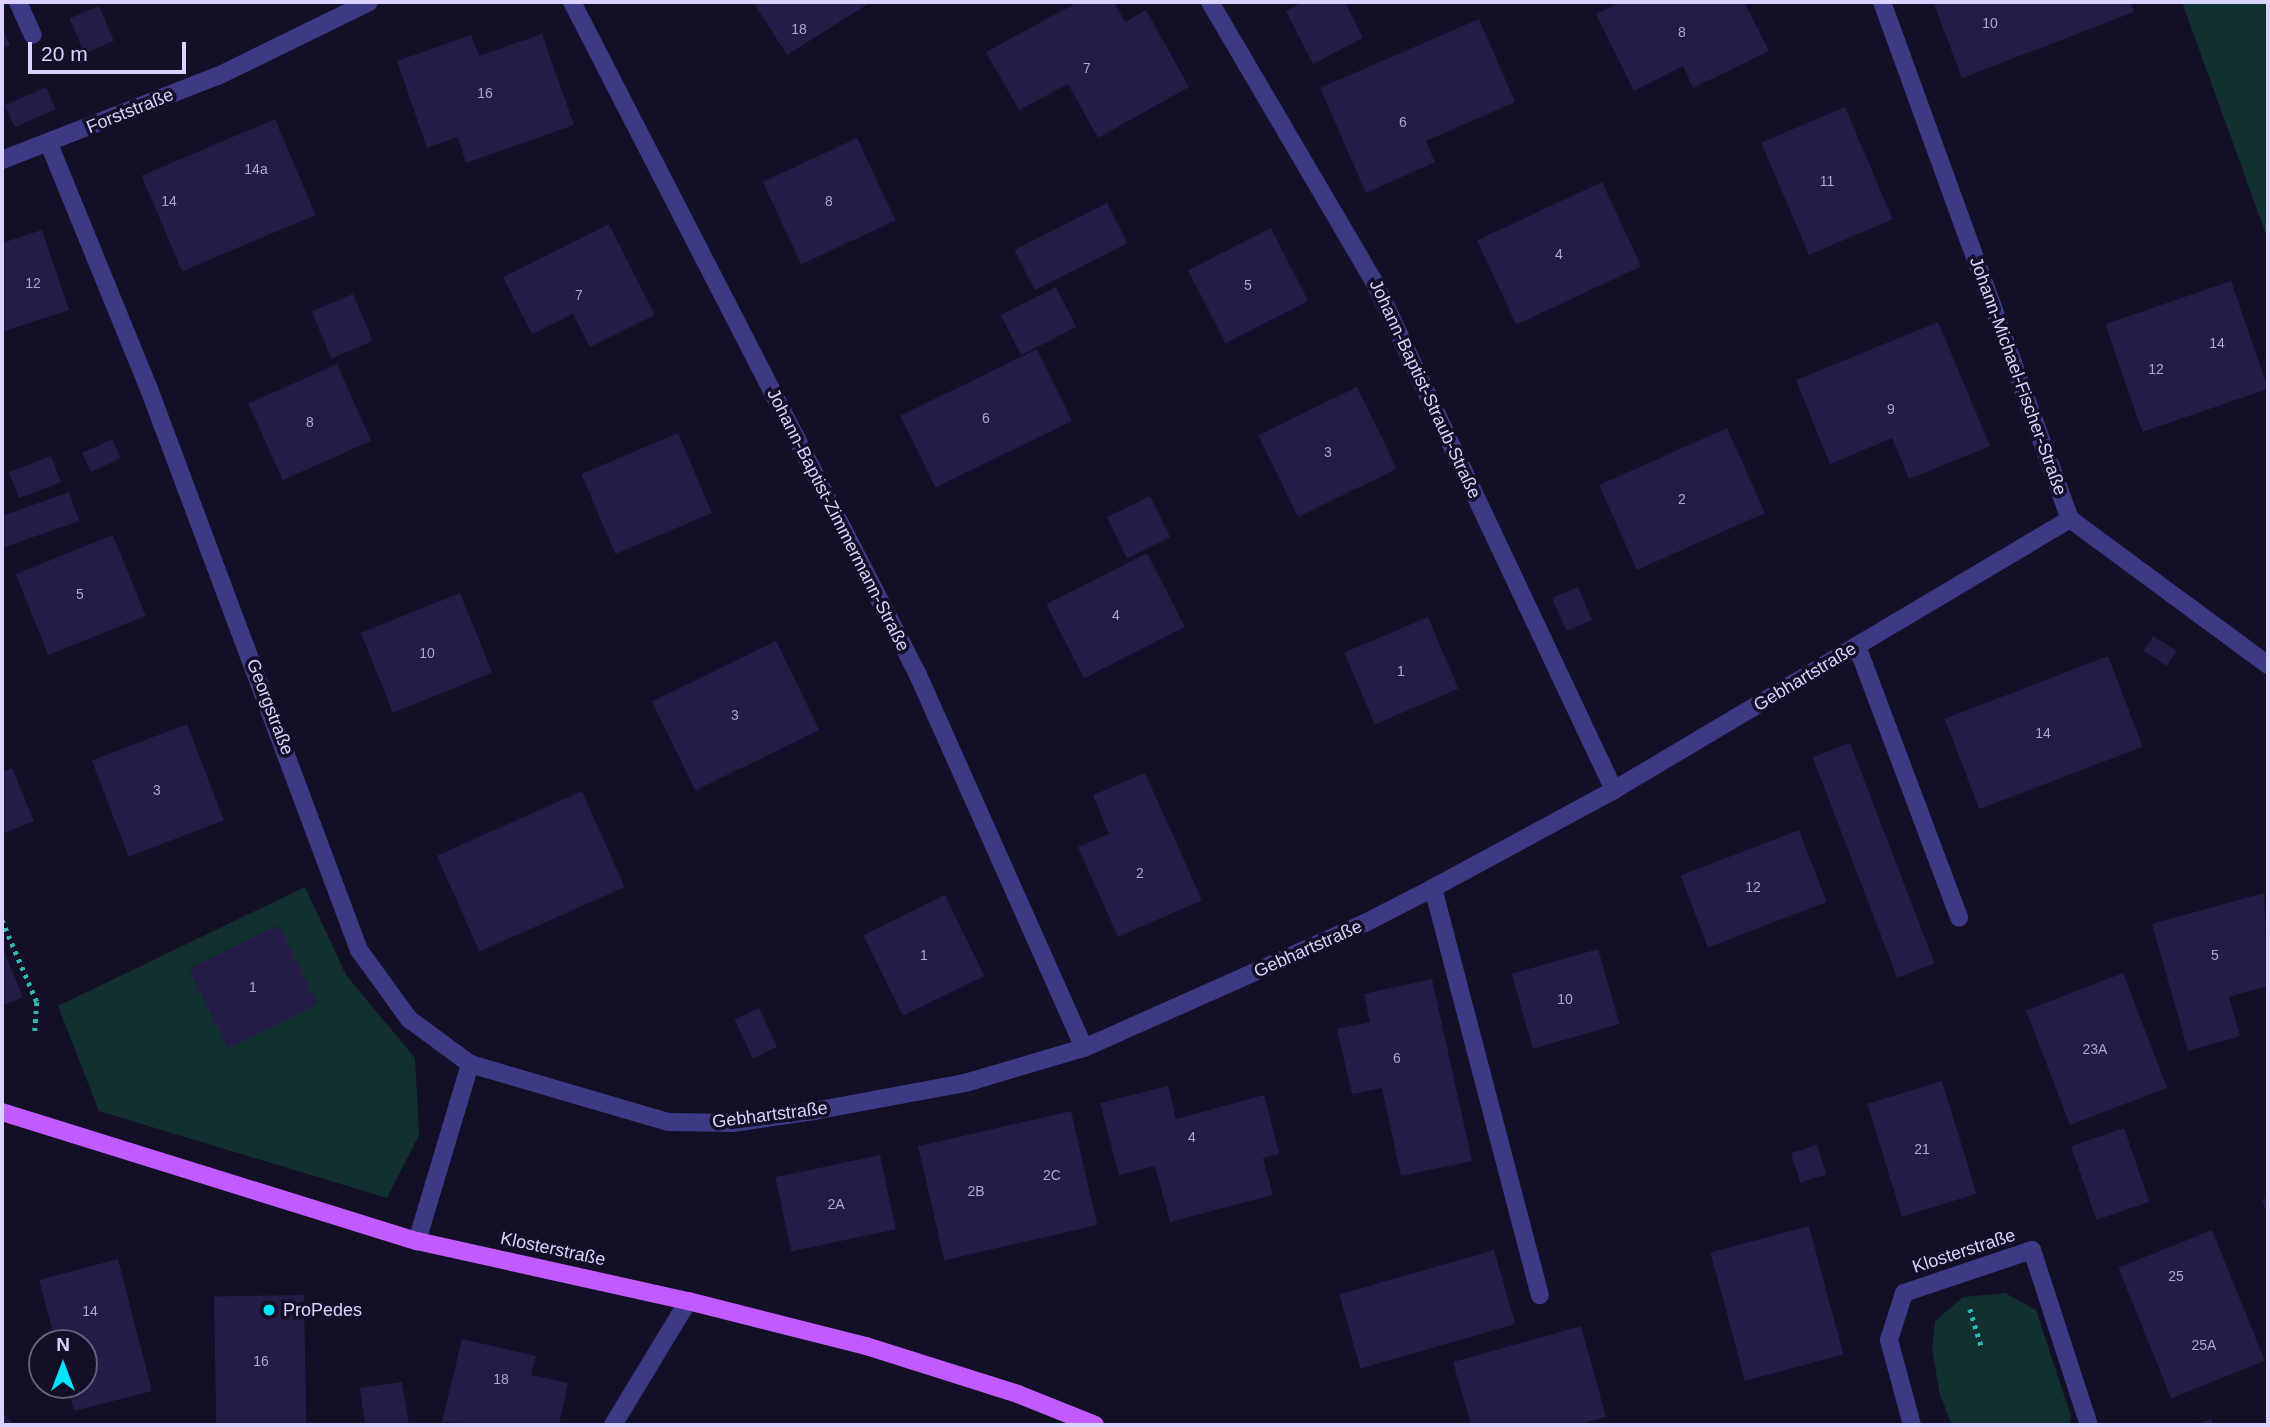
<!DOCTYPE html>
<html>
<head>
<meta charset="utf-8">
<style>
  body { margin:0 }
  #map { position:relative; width:2270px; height:1427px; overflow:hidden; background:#130f26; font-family:Helvetica,sans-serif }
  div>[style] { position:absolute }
  .green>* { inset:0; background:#12302f }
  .building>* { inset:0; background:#241b47; transform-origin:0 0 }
  .path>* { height:4.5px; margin-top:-2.25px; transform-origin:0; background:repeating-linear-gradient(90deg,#2fb8b0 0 3.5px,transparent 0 8.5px) }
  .minor>* { height:18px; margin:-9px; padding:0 9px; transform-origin:9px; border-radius:9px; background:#3d3a85 }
  .major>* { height:18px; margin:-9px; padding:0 9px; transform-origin:9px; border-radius:9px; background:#c25bff }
  .dots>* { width:19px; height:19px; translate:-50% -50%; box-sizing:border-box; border:4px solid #130f26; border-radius:50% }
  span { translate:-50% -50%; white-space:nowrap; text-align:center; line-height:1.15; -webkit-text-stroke:7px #130f26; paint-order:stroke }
  .number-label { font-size:14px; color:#aca6d1 }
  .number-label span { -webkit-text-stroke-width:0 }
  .street-label { font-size:18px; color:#d9d4ff }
  .poi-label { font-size:18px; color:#d9d4ff }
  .left { translate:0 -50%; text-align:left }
  .frame { position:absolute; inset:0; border:4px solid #d9d4ff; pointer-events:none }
  .north { position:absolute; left:28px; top:1329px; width:70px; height:70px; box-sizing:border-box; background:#130f26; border:2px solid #625e7d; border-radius:50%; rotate:0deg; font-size:19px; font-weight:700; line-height:28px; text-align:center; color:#d9d4ff }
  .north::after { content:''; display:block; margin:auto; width:24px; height:32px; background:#00e5ff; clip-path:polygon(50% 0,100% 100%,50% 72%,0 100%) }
  .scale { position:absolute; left:28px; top:42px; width:158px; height:32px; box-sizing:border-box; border:4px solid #d9d4ff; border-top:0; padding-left:9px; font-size:21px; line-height:24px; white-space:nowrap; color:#d9d4ff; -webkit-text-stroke:5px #130f26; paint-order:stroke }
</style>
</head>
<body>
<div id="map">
  <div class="green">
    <i style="clip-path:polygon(2182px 2px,2268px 2px,2268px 240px)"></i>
    <i style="clip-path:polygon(305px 887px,346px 975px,415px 1058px,419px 1135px,387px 1198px,99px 1111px,58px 1006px)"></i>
    <i style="clip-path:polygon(2005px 1293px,2036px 1310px,2071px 1416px,2069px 1425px,1952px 1425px,1940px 1395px,1932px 1349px,1935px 1321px,1963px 1297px)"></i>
  </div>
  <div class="building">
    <i style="clip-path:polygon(753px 2px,871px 2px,787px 55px)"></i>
    <i style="clip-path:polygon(1078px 2px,1114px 2px,1125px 22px,1146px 10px,1189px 87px,1098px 138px,1068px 84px,1019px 110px,986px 52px)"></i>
    <i style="clip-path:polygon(1303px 2px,1345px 2px,1363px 38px,1313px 64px,1286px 11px)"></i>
    <i style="clip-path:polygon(1620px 2px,1744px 2px,1769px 51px,1693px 88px,1683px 66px,1634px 91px,1596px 14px)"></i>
    <i style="clip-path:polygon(1933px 2px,2130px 2px,2134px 12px,1962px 78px)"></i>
    <i style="left:99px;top:6px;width:38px;height:32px;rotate:67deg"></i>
    <i style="clip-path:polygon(1479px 19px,1515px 102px,1426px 141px,1435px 162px,1366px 193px,1320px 88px)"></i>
    <i style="clip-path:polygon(2px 27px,10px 45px,2px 49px)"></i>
    <i style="clip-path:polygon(542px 34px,574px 125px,466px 163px,458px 137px,427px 148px,397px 61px,471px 35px,479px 56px)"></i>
    <i style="left:46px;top:87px;width:24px;height:45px;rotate:66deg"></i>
    <i style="left:1845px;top:107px;width:122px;height:91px;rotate:67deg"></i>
    <i style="left:275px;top:119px;width:104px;height:145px;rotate:67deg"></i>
    <i style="left:857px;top:138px;width:91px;height:104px;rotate:65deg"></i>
    <i style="left:1602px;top:182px;width:93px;height:138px;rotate:65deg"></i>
    <i style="left:1107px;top:203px;width:45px;height:104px;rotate:63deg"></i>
    <i style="clip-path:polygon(609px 224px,655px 315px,590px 347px,573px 314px,532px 334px,503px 277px)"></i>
    <i style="left:1271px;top:228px;width:82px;height:93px;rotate:63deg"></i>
    <i style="clip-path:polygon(42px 230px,69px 310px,2px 332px,2px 243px)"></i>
    <i style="left:2231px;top:281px;width:114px;height:133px;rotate:71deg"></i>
    <i style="left:1056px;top:287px;width:45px;height:62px;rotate:63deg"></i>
    <i style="left:353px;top:294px;width:51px;height:45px;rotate:67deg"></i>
    <i style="clip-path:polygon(1938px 322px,1990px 446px,1909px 479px,1892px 438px,1830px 464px,1796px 380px)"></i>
    <i style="left:1037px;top:349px;width:80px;height:152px;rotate:64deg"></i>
    <i style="left:337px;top:364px;width:84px;height:97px;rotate:66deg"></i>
    <i style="left:1357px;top:387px;width:91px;height:110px;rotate:64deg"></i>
    <i style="left:1727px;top:428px;width:93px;height:140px;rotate:66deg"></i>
    <i style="left:678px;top:433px;width:87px;height:105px;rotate:67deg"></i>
    <i style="left:112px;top:439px;width:21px;height:33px;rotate:65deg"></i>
    <i style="left:51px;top:456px;width:28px;height:45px;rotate:69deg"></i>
    <i style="clip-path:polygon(69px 492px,79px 521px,2px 548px,2px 516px)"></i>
    <i style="left:1150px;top:496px;width:46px;height:48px;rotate:64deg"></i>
    <i style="left:113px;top:535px;width:87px;height:105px;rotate:68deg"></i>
    <i style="left:1147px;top:553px;width:83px;height:113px;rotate:63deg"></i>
    <i style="left:1578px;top:587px;width:36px;height:28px;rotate:67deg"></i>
    <i style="left:460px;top:593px;width:86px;height:107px;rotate:68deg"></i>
    <i style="left:1428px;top:617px;width:78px;height:91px;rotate:67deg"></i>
    <i style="left:2153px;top:636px;width:28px;height:18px;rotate:32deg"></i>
    <i style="left:776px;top:641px;width:99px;height:138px;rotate:64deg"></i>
    <i style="left:2108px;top:656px;width:97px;height:175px;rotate:69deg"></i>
    <i style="left:187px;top:724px;width:103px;height:102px;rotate:69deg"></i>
    <i style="left:1850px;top:743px;width:236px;height:40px;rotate:69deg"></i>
    <i style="clip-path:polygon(12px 768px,34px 821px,2px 834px,2px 772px)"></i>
    <i style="clip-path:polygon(1145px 773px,1202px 900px,1118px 937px,1078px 847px,1109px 834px,1093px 795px)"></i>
    <i style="left:582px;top:791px;width:105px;height:159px;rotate:66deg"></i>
    <i style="left:1799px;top:830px;width:77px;height:127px;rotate:69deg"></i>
    <i style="clip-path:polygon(2264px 893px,2268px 986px,2229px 997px,2240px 1036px,2188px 1051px,2152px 924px)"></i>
    <i style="left:945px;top:895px;width:90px;height:91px;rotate:64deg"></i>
    <i style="left:279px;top:925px;width:88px;height:100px;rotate:64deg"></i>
    <i style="left:1598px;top:949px;width:78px;height:90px;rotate:74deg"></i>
    <i style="clip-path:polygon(4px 951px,23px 997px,2px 1006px,2px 952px)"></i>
    <i style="left:2123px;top:973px;width:123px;height:104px;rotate:69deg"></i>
    <i style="clip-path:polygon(1432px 979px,1472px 1161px,1401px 1176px,1382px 1088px,1352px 1094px,1337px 1029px,1370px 1022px,1364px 994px)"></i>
    <i style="left:759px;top:1008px;width:43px;height:27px;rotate:65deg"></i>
    <i style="left:1942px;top:1081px;width:118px;height:78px;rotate:73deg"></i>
    <i style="clip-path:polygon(1168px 1086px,1176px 1119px,1264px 1095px,1279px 1154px,1263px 1158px,1273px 1195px,1170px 1222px,1155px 1166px,1119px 1175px,1100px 1103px)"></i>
    <i style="left:1071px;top:1111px;width:117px;height:157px;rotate:77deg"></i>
    <i style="left:2124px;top:1128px;width:78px;height:56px;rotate:71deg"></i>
    <i style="left:1817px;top:1145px;width:31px;height:27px;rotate:73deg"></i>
    <i style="left:880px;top:1155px;width:76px;height:107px;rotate:78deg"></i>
    <i style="clip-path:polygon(2268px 1198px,2268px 1216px,2262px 1200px)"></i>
    <i style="left:1809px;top:1226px;width:133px;height:102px;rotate:75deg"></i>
    <i style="left:2212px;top:1230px;width:141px;height:101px;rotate:68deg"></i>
    <i style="left:1494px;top:1250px;width:77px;height:161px;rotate:74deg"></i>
    <i style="clip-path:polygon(118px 1259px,152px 1391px,74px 1411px,67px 1385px,84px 1385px,84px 1343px,56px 1343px,39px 1280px)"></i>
    <i style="left:304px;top:1295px;width:130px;height:90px;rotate:89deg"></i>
    <i style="clip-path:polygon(1581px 1326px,1606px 1417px,1575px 1425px,1471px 1425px,1453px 1362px)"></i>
    <i style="clip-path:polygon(462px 1339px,536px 1356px,531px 1375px,568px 1383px,559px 1425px,442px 1422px)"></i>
    <i style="clip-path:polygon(402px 1382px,409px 1425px,365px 1425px,360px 1388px)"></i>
    <i style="clip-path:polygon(2px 1412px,12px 1423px,10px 1425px,2px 1425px)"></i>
    <i style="clip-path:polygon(2211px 1419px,2213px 1425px,2194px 1425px)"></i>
  </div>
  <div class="path">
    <i style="left:2px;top:920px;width:89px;rotate:66.9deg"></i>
    <i style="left:37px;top:1002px;width:29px;rotate:94deg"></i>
    <i style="left:1970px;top:1309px;width:38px;rotate:73deg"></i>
  </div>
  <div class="minor">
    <i style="left:18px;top:2px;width:36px;rotate:66deg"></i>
    <i style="left:572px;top:2px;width:757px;rotate:62.79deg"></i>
    <i style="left:918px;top:675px;width:408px;rotate:66deg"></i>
    <i style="left:1210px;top:2px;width:324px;rotate:59.6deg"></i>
    <i style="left:1374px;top:281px;width:563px;rotate:64.76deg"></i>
    <i style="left:1882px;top:2px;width:550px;rotate:70.02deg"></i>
    <i style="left:2070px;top:519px;width:246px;rotate:36.4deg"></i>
    <i style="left:49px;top:144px;width:265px;rotate:67.8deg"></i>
    <i style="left:149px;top:389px;width:599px;rotate:69.48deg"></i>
    <i style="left:359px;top:950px;width:85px;rotate:54.1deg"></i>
    <i style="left:409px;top:1019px;width:76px;rotate:36.4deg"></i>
    <i style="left:470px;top:1064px;width:206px;rotate:16.3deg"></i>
    <i style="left:668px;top:1122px;width:65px;rotate:0.9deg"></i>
    <i style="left:733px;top:1123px;width:82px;rotate:-8.4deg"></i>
    <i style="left:814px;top:1111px;width:154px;rotate:-10.5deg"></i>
    <i style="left:965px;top:1083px;width:124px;rotate:-16.4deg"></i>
    <i style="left:1084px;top:1048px;width:308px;rotate:-24deg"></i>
    <i style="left:1365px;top:923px;width:76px;rotate:-27.2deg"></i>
    <i style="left:1433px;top:888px;width:206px;rotate:-28.4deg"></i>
    <i style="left:1614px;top:790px;width:530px;rotate:-30.72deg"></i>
    <i style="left:2px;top:160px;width:232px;rotate:-21.3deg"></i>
    <i style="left:218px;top:76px;width:168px;rotate:-26.1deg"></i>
    <i style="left:1857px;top:646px;width:290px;rotate:69.4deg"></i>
    <i style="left:1433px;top:888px;width:421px;rotate:75.3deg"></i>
    <i style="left:417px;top:1241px;width:185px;rotate:-73.3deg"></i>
    <i style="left:613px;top:1425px;width:145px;rotate:-58.8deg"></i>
    <i style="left:1912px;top:1425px;width:88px;rotate:-105.1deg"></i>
    <i style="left:1889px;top:1340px;width:49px;rotate:-72.3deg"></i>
    <i style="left:1904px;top:1293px;width:135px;rotate:-18.6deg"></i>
    <i style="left:2032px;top:1250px;width:184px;rotate:72deg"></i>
  </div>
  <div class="major">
    <i style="left:2px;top:1112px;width:435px;rotate:17.3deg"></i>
    <i style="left:417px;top:1241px;width:278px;rotate:12.5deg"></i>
    <i style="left:688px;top:1301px;width:184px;rotate:14.2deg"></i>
    <i style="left:866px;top:1346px;width:159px;rotate:17.5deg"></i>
    <i style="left:1018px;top:1394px;width:83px;rotate:21.9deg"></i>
  </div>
  <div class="dots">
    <i style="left:269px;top:1310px;background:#00e5ff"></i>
  </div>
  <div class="number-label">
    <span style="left:1990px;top:23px">10</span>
    <span style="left:799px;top:29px">18</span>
    <span style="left:1682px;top:32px">8</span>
    <span style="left:1087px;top:68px">7</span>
    <span style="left:485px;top:93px">16</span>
    <span style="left:1403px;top:122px">6</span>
    <span style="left:256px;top:169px">14a</span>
    <span style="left:1827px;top:181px">11</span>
    <span style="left:169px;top:201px">14</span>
    <span style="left:829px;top:201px">8</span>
    <span style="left:1559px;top:254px">4</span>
    <span style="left:33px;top:283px">12</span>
    <span style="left:1248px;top:285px">5</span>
    <span style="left:579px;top:295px">7</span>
    <span style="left:2217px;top:343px">14</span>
    <span style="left:2156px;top:369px">12</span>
    <span style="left:1891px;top:409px">9</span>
    <span style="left:986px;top:418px">6</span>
    <span style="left:310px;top:422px">8</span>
    <span style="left:1328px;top:452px">3</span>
    <span style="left:1682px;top:499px">2</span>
    <span style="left:80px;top:594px">5</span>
    <span style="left:1116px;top:615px">4</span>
    <span style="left:427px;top:653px">10</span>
    <span style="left:1401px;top:671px">1</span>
    <span style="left:735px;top:715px">3</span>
    <span style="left:2043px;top:733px">14</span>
    <span style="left:157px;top:790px">3</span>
    <span style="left:1140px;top:873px">2</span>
    <span style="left:1753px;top:887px">12</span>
    <span style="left:924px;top:955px">1</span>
    <span style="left:2215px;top:955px">5</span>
    <span style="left:253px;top:987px">1</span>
    <span style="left:1565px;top:999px">10</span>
    <span style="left:2095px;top:1049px">23A</span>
    <span style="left:1397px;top:1058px">6</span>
    <span style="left:1192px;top:1137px">4</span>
    <span style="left:1922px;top:1149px">21</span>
    <span style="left:1052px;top:1175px">2C</span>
    <span style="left:976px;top:1191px">2B</span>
    <span style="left:836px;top:1204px">2A</span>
    <span style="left:2176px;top:1276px">25</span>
    <span style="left:90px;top:1311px">14</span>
    <span style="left:2204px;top:1345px">25A</span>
    <span style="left:261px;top:1361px">16</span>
    <span style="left:501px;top:1379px">18</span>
  </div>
  <div class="street-label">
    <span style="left:130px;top:111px;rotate:-22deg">Forststraße</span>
    <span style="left:2018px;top:376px;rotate:70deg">Johann-Michael-Fischer-Straße</span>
    <span style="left:1425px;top:389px;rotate:65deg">Johann-Baptist-Straub-Straße</span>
    <span style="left:838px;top:520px;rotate:63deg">Johann-Baptist-Zimmermann-Straße</span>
    <span style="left:1805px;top:677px;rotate:-31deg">Gebhartstraße</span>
    <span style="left:270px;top:707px;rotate:69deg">Georgstraße</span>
    <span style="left:1308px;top:949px;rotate:-24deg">Gebhartstraße</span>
    <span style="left:770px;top:1115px;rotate:-7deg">Gebhartstraße</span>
    <span style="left:553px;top:1249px;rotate:12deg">Klosterstraße</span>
    <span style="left:1964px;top:1251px;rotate:-18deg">Klosterstraße</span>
  </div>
  <div class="poi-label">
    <span class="left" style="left:283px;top:1310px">ProPedes</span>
  </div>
  <div class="frame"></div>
  <div class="north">N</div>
  <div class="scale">20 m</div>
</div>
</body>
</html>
